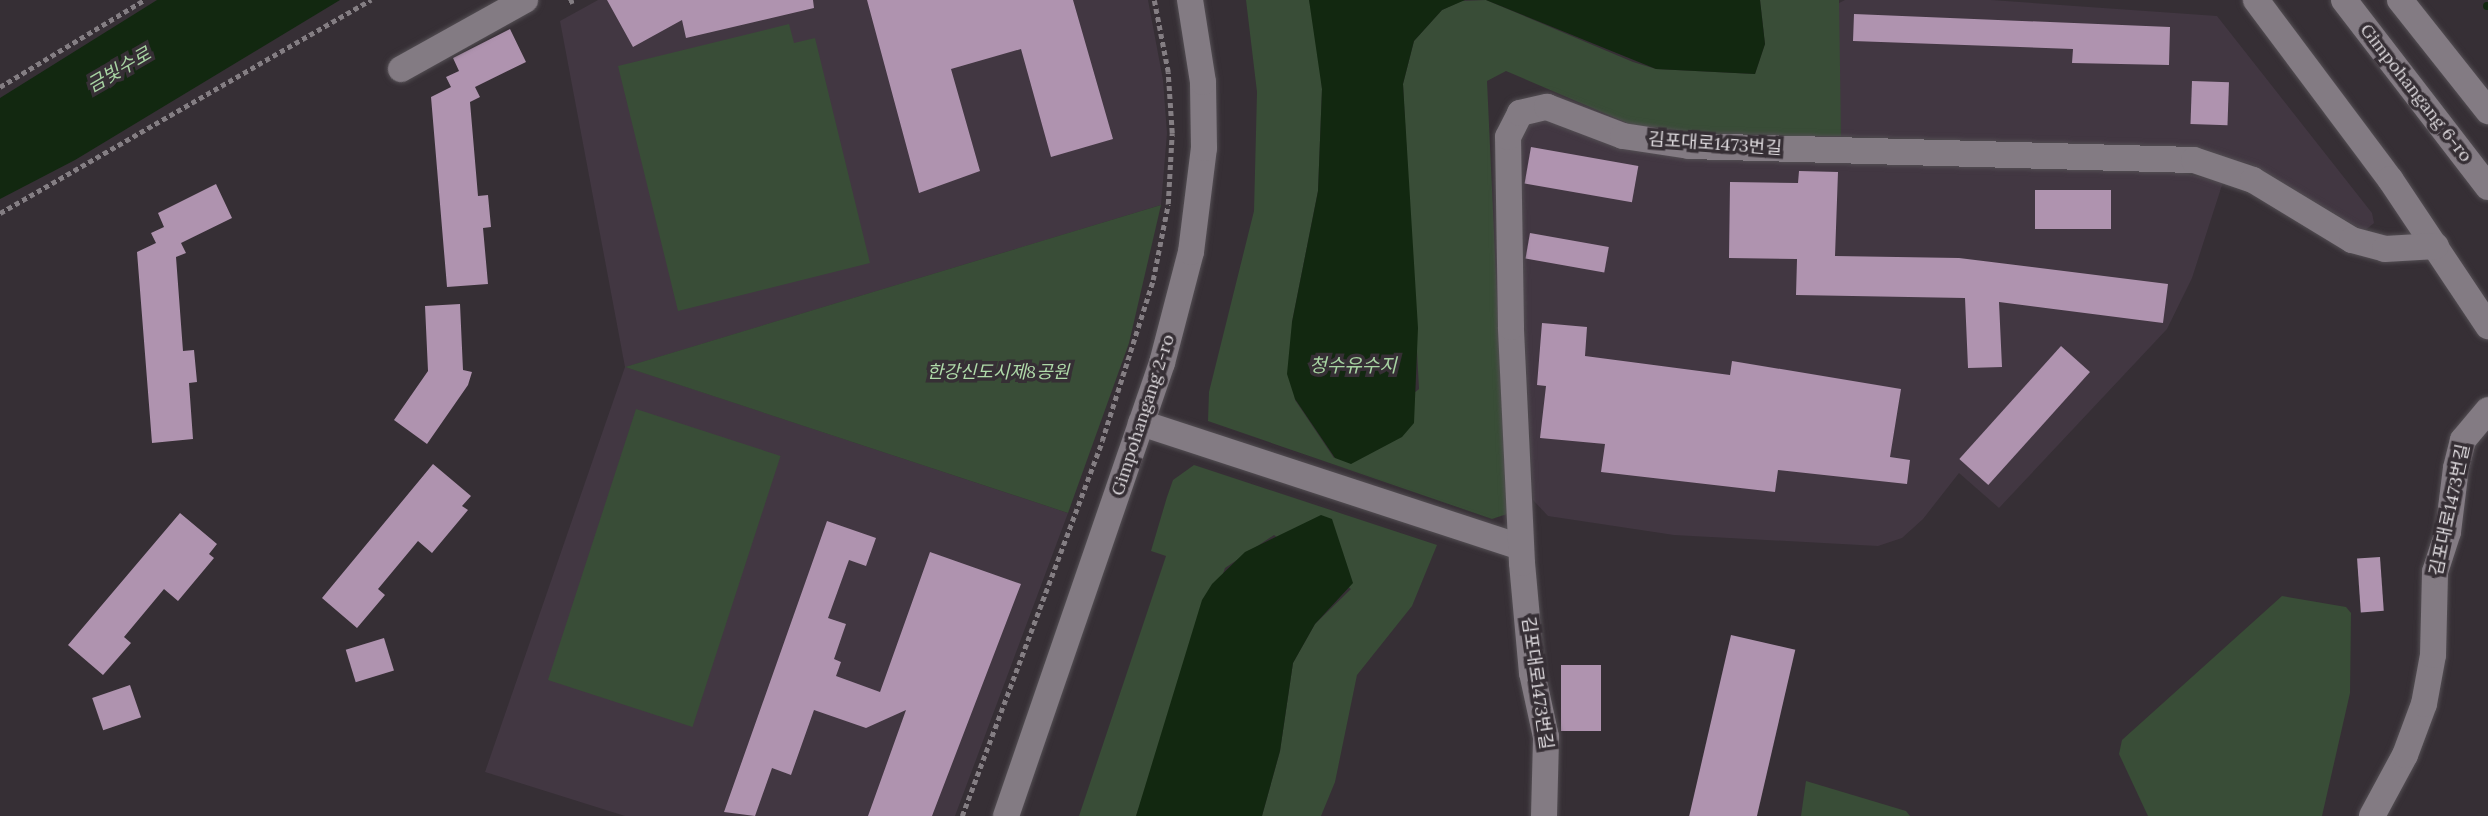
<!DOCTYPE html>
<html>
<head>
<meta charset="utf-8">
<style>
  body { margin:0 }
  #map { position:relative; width:2488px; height:816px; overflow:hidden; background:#362f35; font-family:Lora,"Noto Sans KR",serif }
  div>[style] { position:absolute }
  .built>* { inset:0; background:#423742 }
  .green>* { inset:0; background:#394d37; transform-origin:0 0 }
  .water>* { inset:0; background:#122810 }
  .stream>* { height:8px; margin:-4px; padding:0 4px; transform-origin:4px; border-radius:4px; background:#122810 }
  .building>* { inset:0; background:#af93af; transform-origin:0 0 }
  .path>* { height:4.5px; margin-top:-2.25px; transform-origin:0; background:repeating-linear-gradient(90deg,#847e83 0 5px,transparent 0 8.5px) }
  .roads { filter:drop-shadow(0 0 2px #534e53) drop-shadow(0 0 2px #534e53) }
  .minor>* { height:26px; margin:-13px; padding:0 13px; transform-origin:13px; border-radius:13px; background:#837b83 }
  span { translate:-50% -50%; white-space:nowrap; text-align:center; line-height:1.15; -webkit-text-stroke:7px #362f35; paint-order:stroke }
  .street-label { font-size:18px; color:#dedade }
  .park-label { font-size:18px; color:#afdaa9; font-style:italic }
  .water-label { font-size:19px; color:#a7d3a2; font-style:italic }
</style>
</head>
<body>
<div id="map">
  <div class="built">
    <i style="clip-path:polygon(598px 0,1148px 0,1163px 80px,1167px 133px,1161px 205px,626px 367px,1068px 513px,955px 816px,625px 816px,485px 772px,625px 367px,560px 21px)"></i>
    <i style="clip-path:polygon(1845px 0,1991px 0,2217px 16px,2372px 213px,2374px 223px,2364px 231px,2250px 164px,2196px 149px,1841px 136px,1836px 53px,1839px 3px)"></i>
    <i style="clip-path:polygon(1535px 116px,1629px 150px,1662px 155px,2174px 171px,2223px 182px,2192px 278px,2167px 329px,1999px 508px,1959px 473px,1923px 519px,1902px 538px,1878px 546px,1674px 535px,1548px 516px,1533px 500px,1517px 178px,1518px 140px)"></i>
  </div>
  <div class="green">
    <i style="clip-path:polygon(1246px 0,1309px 0,1318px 37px,1322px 89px,1318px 191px,1292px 322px,1295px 400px,1334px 458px,1419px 389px,1403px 84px,1414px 41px,1442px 10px,1461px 1px,1486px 0,1633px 62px,1656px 69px,1755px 74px,1765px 44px,1760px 0,1839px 0,1841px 136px,1720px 137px,1632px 125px,1506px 71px,1487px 81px,1507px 514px,1492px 519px,1208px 421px,1209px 392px,1254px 211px,1257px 92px)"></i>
    <i style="clip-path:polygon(789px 24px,794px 43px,815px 38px,870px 263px,678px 311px,618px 66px)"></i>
    <i style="clip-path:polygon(1161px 205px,1129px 343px,1068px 513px,625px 367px)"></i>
    <i style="left:636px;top:409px;width:152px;height:285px;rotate:18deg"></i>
    <i style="clip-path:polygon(1194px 465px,1437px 545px,1412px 606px,1357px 675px,1335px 782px,1321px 816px,1262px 816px,1280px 751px,1293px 663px,1315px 624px,1351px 589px,1274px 535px,1225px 568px,1136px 816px,1079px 816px,1166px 556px,1151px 551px,1167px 497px,1173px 480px)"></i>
    <i style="clip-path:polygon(2282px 596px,2346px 607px,2351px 613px,2350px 693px,2322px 816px,2148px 816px,2119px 754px,2122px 740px)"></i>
    <i style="clip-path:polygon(1806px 781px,1906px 811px,1910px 816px,1801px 816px)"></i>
  </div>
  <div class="water">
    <i style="clip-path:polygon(157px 0,340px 0,75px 160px,0 199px,0 98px)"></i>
    <i style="clip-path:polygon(1309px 0,1465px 0,1442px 10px,1414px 41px,1403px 84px,1418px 328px,1414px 423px,1402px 437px,1351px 464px,1335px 458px,1295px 399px,1287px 374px,1292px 322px,1318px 191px,1322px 89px)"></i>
    <i style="clip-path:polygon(1486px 0,1760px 0,1765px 44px,1755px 74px,1656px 69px)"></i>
    <i style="clip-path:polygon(1321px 515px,1332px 519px,1353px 583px,1315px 624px,1293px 663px,1280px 751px,1262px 816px,1136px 816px,1202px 600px,1212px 584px,1245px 552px)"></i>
  </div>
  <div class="stream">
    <i style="left:2487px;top:6px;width:1px"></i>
  </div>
  <div class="building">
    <i style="clip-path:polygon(607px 0,813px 0,814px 8px,686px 38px,682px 20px,633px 47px)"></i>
    <i style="clip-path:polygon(867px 0,1073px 0,1113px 139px,1051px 157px,1021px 49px,951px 69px,980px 171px,919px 193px)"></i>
    <i style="clip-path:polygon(1854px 14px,2170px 27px,2169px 65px,2072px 63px,2073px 49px,1853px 41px)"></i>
    <i style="clip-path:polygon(510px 29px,526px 62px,475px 87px,480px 97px,470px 102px,478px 196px,488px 195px,491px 227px,483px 228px,488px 284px,447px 287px,431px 97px,451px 87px,446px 77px,459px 71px,453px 58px)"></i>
    <i style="left:2192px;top:81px;width:37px;height:43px;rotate:2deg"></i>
    <i style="left:1531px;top:147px;width:109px;height:37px;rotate:10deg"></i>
    <i style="clip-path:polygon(1799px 171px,1838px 172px,1835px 256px,1959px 258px,2168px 284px,2163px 323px,1999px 302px,2002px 367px,1968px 368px,1965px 298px,1796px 295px,1797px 259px,1729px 258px,1730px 182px,1798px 183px)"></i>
    <i style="clip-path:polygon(216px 184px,232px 218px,181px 243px,186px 253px,176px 257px,183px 351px,194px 350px,197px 382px,189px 383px,193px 439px,152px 443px,137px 252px,156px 243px,151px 233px,164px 227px,158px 213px)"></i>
    <i style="left:2111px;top:190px;width:39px;height:76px;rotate:90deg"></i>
    <i style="left:1530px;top:233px;width:80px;height:26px;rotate:10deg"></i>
    <i style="clip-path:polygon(460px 304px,463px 370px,472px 372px,468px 385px,427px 444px,394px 420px,428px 371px,425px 306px)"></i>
    <i style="clip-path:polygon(1542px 323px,1587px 327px,1585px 356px,1730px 375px,1732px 361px,1901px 389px,1890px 457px,1910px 460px,1907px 484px,1778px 470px,1775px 492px,1601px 472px,1605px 444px,1540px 438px,1546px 386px,1537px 385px)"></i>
    <i style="left:2061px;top:346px;width:39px;height:152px;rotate:42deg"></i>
    <i style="clip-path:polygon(433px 464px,471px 496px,462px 506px,468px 510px,432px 553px,418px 541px,378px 589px,385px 595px,357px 628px,322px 598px)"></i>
    <i style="clip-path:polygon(180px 513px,217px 544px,209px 554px,214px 558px,178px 601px,164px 589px,124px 637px,131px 643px,103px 675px,68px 645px)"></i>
    <i style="clip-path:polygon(827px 521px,876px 538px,866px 566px,849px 560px,828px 618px,846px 624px,834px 659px,841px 662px,836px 676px,880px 692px,930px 552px,1021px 584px,932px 816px,868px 816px,906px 710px,866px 728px,814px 710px,791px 775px,772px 768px,755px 816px,724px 812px)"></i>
    <i style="left:2380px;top:557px;width:54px;height:23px;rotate:86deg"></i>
    <i style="left:1731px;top:635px;width:66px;height:186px;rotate:13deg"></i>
    <i style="left:384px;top:638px;width:34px;height:40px;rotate:73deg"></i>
    <i style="left:1561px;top:665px;width:40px;height:66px"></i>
    <i style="left:130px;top:685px;width:34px;height:40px;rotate:71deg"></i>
  </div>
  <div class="path">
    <i style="left:569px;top:2px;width:5px;rotate:-22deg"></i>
    <i style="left:0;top:87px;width:168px;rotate:-31.1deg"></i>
    <i style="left:0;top:213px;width:428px;rotate:-29.9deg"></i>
    <i style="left:962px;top:816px;width:400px;rotate:-69.5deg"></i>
    <i style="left:1102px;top:441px;width:169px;rotate:-72.4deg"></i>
    <i style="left:1153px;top:280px;width:77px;rotate:-78.8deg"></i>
    <i style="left:1168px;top:204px;width:71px;rotate:-86.8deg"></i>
    <i style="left:1172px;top:133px;width:61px;rotate:-93.8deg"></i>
    <i style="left:1168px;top:72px;width:73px;rotate:-101deg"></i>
  </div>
  <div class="roads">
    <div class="minor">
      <i style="left:2256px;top:0;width:224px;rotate:53.2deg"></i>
      <i style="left:2390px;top:179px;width:177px;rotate:56.3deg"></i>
      <i style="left:2344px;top:0;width:236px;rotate:52.4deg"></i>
      <i style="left:2400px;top:0;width:142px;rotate:51.6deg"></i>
      <i style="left:401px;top:69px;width:142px;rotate:-29.1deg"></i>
      <i style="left:1141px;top:423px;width:399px;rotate:18.1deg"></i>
      <i style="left:1006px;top:816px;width:479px;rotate:-71deg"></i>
      <i style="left:1162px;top:363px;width:115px;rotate:-75.4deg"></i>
      <i style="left:1191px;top:252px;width:105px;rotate:-82.9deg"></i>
      <i style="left:1204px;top:148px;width:66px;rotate:-90.9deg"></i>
      <i style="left:1203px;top:82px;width:83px;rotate:-99deg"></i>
      <i style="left:1544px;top:816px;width:79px;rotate:-88.5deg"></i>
      <i style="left:1546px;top:737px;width:66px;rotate:-102.3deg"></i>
      <i style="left:1532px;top:673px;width:110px;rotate:-95.2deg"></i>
      <i style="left:1522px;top:563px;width:236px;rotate:-92.7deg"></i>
      <i style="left:1511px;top:327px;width:190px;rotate:-90.9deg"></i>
      <i style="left:1508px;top:137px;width:27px;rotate:-63deg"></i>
      <i style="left:1520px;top:113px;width:28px;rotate:-13deg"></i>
      <i style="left:1547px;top:107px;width:81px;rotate:20.9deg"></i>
      <i style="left:1623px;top:136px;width:67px;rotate:8.6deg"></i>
      <i style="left:1689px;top:146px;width:505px;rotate:1.59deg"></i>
      <i style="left:2194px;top:160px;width:62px;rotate:18.7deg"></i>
      <i style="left:2253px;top:180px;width:116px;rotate:31.2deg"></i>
      <i style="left:2352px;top:240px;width:34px;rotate:15deg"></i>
      <i style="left:2385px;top:249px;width:51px;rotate:-3.4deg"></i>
      <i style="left:2372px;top:816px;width:69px;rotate:-61.6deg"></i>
      <i style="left:2405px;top:755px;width:54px;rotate:-69.6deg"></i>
      <i style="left:2424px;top:704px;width:50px;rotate:-79.6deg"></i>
      <i style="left:2433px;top:655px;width:83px;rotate:-88.6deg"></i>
      <i style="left:2435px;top:572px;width:42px;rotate:-72deg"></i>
      <i style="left:2448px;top:532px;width:64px;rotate:-82.9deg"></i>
      <i style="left:2456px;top:468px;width:29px;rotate:-76deg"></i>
      <i style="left:2463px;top:440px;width:39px;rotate:-50deg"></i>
    </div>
  </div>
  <div class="street-label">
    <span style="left:2416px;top:93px;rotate:52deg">Gimpohangang 6-ro</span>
    <span style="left:1715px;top:144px;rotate:4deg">김포대로1473번길</span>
    <span style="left:1143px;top:415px;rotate:-72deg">Gimpohangang 2-ro</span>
    <span style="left:2450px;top:510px;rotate:-78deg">김포대로1473번길</span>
    <span style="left:1537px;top:683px;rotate:82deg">김포대로1473번길</span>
  </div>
  <div class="park-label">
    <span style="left:998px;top:372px">한강신도시제8공원</span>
  </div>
  <div class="water-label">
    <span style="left:119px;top:70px;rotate:-30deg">금빛수로</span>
    <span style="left:1353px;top:366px">청수유수지</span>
  </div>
</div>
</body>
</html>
